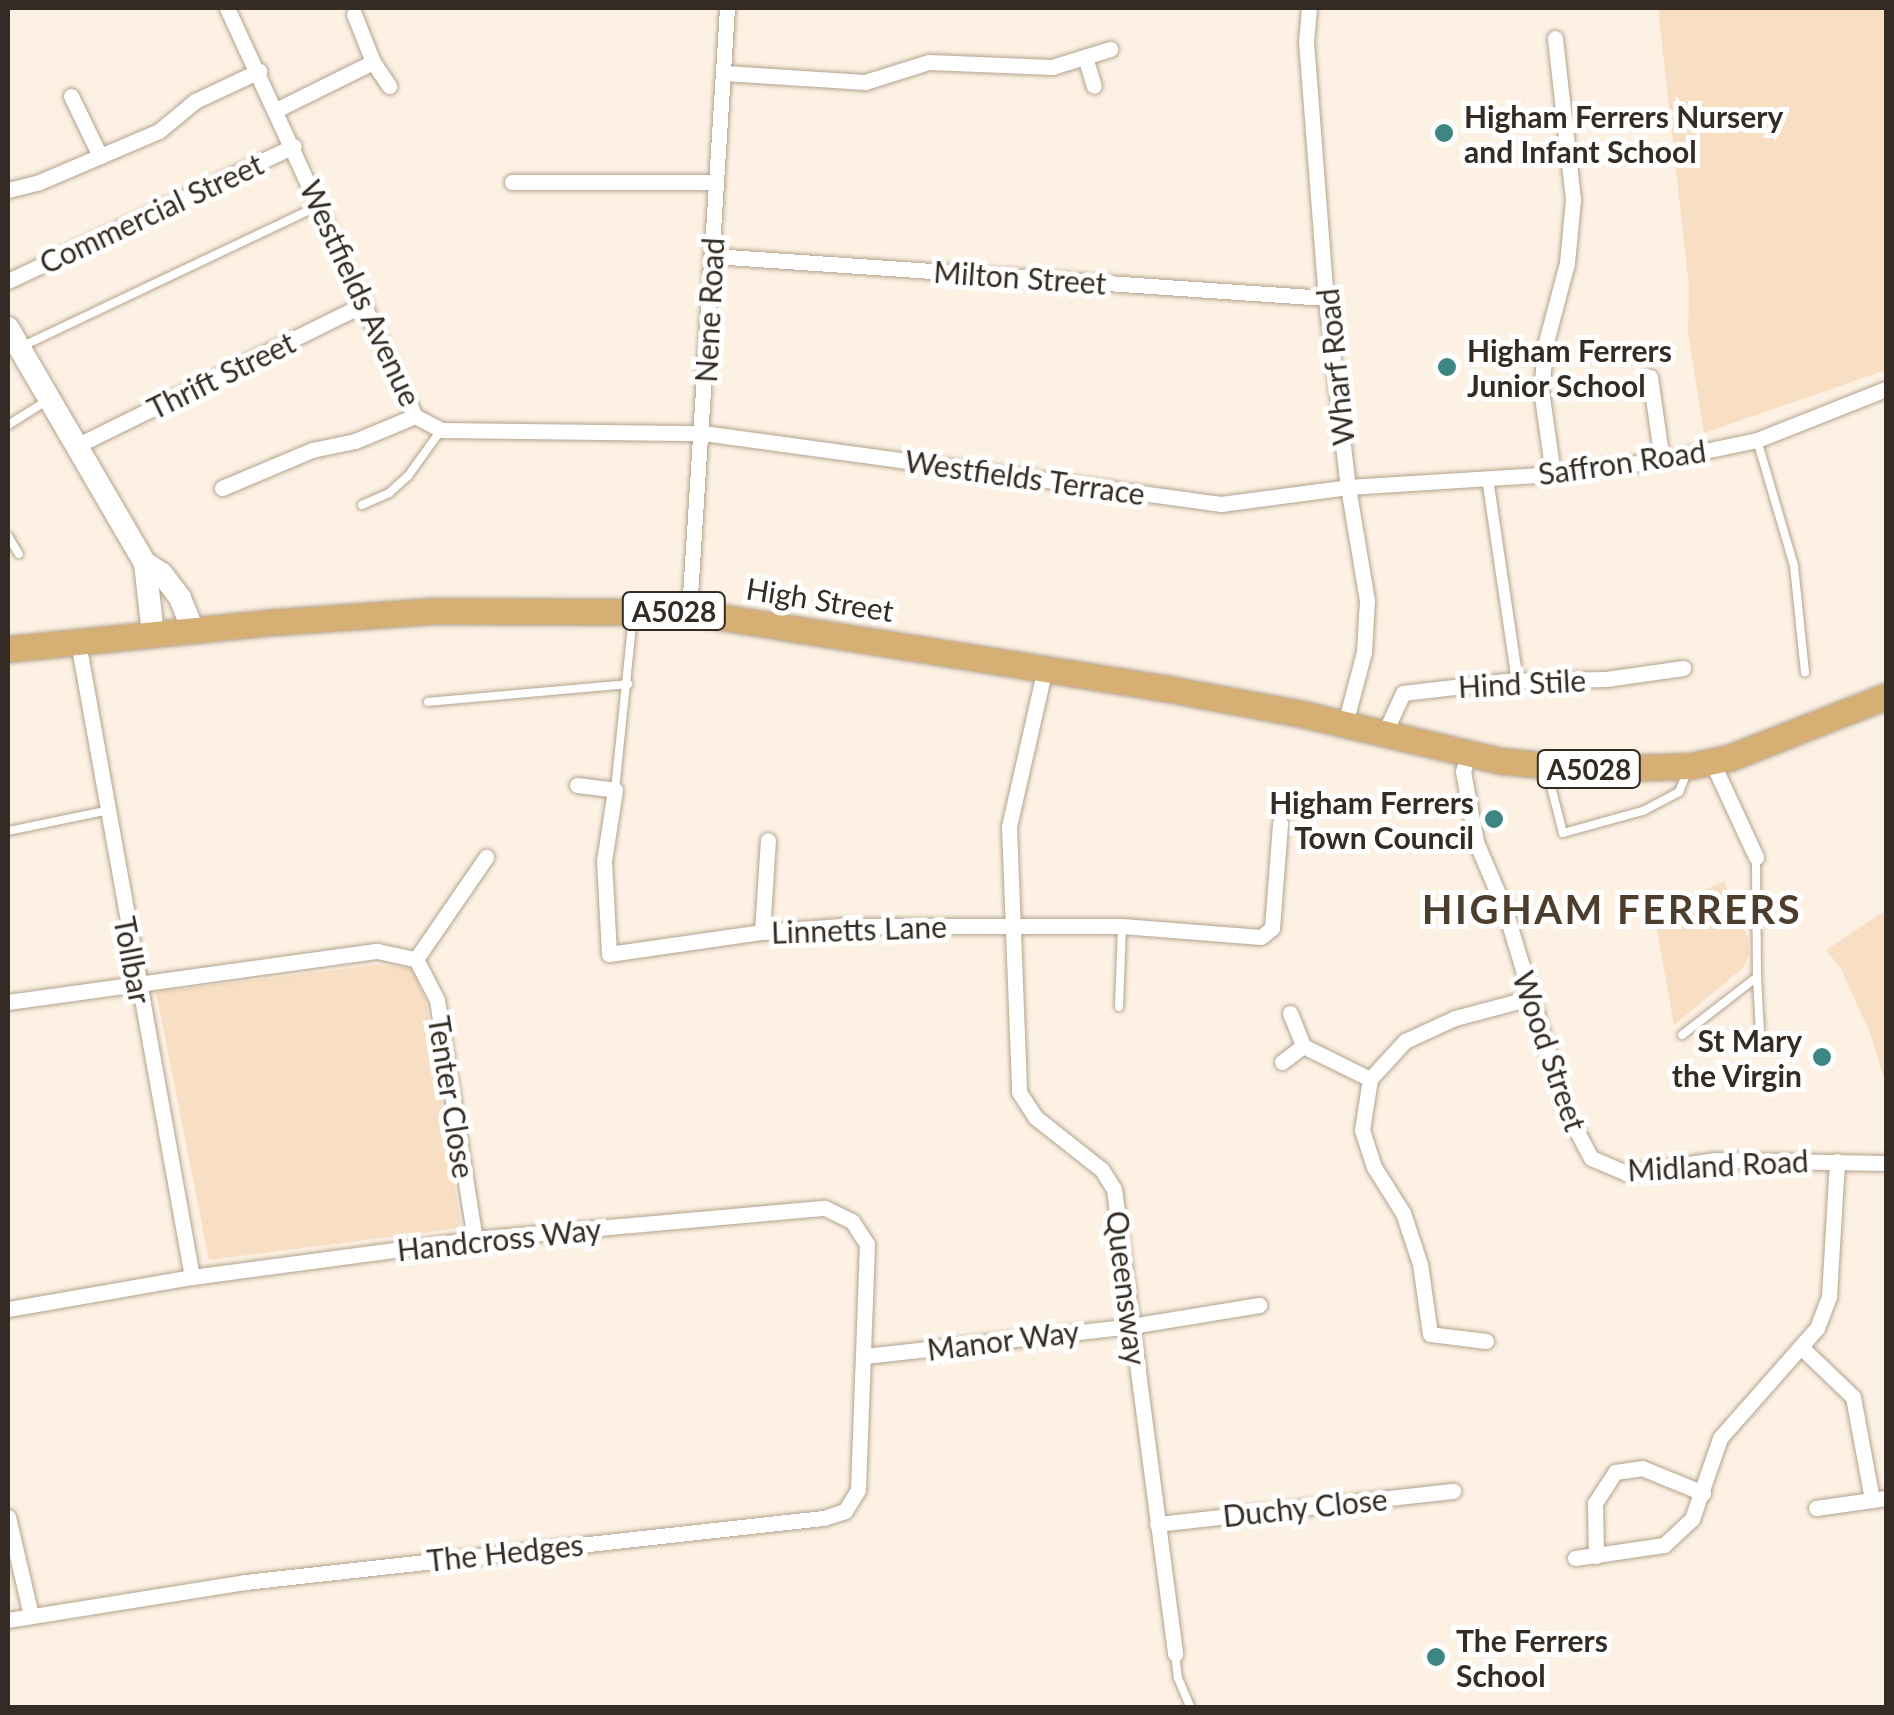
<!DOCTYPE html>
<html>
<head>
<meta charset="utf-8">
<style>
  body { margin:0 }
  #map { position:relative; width:1894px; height:1715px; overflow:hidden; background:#fcf1e3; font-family:Lato,sans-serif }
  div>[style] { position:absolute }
  .green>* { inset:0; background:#f8dfc3 }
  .roads { filter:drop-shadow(0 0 2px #b4a28e) drop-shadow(0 0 2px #b4a28e) }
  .service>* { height:8px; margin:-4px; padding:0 4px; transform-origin:4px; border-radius:4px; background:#fff }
  .pedestrian>* { height:11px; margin:-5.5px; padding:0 5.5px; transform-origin:5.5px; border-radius:5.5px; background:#fff }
  .minor>* { height:15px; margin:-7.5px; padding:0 7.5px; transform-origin:7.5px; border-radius:7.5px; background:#fff }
  .secondary>* { height:22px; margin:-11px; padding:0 11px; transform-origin:11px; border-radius:11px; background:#fff }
  .primary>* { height:25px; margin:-12.5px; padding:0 12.5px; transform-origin:12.5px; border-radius:12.5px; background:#d6af74 }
  .dots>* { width:28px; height:28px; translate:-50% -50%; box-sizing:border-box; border:5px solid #fff; border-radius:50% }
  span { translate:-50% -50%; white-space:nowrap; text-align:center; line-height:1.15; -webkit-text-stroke:10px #fff; paint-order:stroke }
  .shield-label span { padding:2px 8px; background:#fff; border:2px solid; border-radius:8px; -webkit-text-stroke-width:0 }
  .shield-label { font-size:28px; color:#342c24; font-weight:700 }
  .poi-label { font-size:30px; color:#342c24; font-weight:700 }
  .left { translate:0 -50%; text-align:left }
  .right { translate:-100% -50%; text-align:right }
  .street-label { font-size:30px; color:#342c24 }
  .district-label { font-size:40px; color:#4d3d2c; font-weight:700; letter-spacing:2.5px }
  .frame { position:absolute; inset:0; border:10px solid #342c24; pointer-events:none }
</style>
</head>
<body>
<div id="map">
  <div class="green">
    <i style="clip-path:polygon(1658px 8px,1886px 8px,1886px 370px,1704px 433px,1688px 333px,1689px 286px)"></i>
    <i style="clip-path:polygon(1724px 881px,1748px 938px,1749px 955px,1743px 968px,1674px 1025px,1654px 913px)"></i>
    <i style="clip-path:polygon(1886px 910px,1886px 1085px,1870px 1033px,1841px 969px,1826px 950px)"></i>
    <i style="clip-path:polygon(376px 965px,411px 968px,426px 1001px,461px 1228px,209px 1260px,156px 992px)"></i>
  </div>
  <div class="roads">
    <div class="service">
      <i style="left:21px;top:347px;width:331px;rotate:-25.4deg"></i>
      <i style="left:8px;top:425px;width:47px;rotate:-32deg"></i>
      <i style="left:1757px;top:440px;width:131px;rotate:73.6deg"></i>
      <i style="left:1794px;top:566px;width:107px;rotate:84.1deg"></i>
      <i style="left:362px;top:505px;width:30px;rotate:-24deg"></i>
      <i style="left:389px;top:493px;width:25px;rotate:-42deg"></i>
      <i style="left:408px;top:476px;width:57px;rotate:-54.3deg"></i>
      <i style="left:8px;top:536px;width:21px;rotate:59deg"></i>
      <i style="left:428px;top:702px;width:201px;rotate:-5.1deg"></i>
      <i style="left:1547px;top:771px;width:64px;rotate:75.5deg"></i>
      <i style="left:1563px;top:833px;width:83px;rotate:-15.4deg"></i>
      <i style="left:1643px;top:811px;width:41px;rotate:-27.8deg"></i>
      <i style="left:1679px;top:792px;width:24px;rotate:-68deg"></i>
      <i style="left:615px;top:790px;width:175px;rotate:-84.1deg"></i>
      <i style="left:8px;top:831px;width:99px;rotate:-11.7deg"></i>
      <i style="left:1757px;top:977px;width:56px;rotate:86.9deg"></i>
      <i style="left:1119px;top:1007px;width:81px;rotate:-87.9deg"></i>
      <i style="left:1682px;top:1035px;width:95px;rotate:-37.7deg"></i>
      <i style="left:1757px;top:977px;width:120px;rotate:-90.5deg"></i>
      <i style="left:1175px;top:1654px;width:24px;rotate:83deg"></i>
      <i style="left:1178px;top:1678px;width:33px;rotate:67deg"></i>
    </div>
    <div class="pedestrian">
      <i style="left:1487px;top:478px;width:205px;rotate:81.6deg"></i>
    </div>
    <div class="minor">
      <i style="left:227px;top:8px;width:449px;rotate:65.3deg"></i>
      <i style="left:415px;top:416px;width:30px;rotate:28deg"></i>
      <i style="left:441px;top:430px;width:262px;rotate:0.7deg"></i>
      <i style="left:703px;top:433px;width:523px;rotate:7.8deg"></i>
      <i style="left:1221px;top:504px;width:128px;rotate:-7.6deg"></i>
      <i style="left:1348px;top:487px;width:205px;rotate:-3.6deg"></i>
      <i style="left:1553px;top:474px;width:110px;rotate:-7.3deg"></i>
      <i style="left:1662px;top:460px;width:97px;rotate:-11.9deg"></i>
      <i style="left:1757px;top:440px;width:139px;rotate:-21.6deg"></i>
      <i style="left:1309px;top:8px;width:33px;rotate:95deg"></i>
      <i style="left:1306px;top:41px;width:258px;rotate:85.6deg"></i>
      <i style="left:1326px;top:298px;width:190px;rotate:83.4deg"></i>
      <i style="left:1348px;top:487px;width:115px;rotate:80.5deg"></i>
      <i style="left:1367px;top:600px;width:52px;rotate:93.3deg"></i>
      <i style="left:1364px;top:652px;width:74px;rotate:104.8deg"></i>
      <i style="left:354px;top:14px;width:52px;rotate:68.4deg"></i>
      <i style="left:373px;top:62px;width:29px;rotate:56deg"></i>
      <i style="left:1085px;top:57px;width:30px;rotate:73deg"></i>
      <i style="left:725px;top:73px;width:140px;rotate:3.7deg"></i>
      <i style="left:865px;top:82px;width:67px;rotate:-17.4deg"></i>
      <i style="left:929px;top:62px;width:123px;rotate:2.3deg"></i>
      <i style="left:1052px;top:67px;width:61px;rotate:-17.2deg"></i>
      <i style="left:71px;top:96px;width:67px;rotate:64.2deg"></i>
      <i style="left:278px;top:109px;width:106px;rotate:-26.3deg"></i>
      <i style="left:512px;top:182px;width:203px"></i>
      <i style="left:8px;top:190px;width:30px;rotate:-14deg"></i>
      <i style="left:37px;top:183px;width:133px;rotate:-23.1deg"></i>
      <i style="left:159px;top:131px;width:47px;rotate:-39.8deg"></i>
      <i style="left:195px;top:101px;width:71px;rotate:-25.1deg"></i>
      <i style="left:713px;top:256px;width:614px;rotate:3.92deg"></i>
      <i style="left:8px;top:281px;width:316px;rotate:-25.3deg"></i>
      <i style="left:1650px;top:377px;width:84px;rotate:81.8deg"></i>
      <i style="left:76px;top:446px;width:322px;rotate:-26.2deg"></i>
      <i style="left:1553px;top:474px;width:85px;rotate:-98.1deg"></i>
      <i style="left:1541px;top:390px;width:48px;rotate:-84.1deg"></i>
      <i style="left:1546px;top:342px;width:82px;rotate:-75.1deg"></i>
      <i style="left:1567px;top:263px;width:64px;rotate:-84.6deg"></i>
      <i style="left:1573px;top:199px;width:162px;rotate:-96.4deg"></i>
      <i style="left:222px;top:488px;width:98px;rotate:-22.9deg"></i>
      <i style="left:312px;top:450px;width:44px;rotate:-11.8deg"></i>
      <i style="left:355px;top:441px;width:65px;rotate:-22.6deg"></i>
      <i style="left:689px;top:612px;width:605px;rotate:-86.4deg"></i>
      <i style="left:78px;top:642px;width:645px;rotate:79.82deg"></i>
      <i style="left:1045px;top:668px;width:163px;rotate:102.8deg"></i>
      <i style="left:1009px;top:827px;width:265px;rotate:87.8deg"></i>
      <i style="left:1019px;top:1092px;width:30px;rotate:57deg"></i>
      <i style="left:1035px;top:1117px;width:85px;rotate:38.3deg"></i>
      <i style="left:1102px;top:1170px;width:22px;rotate:58deg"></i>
      <i style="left:1114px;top:1189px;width:469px;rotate:82.5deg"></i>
      <i style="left:1385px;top:732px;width:43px;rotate:-65.2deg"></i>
      <i style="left:1403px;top:693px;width:103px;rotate:-6.7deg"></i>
      <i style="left:1505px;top:681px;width:101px;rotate:-1.1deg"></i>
      <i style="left:1606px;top:679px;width:78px;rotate:-8.1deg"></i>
      <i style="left:1468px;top:755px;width:17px;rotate:107deg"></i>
      <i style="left:1463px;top:771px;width:72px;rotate:79.6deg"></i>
      <i style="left:1476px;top:842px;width:74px;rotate:66.9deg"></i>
      <i style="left:1505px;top:910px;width:208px;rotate:73.2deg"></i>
      <i style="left:1565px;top:1109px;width:55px;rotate:62deg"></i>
      <i style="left:1591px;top:1158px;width:38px;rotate:23deg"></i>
      <i style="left:1626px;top:1173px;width:91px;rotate:-8.2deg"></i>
      <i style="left:1716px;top:1160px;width:170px;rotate:1deg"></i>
      <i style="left:1712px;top:762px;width:105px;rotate:65.1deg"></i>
      <i style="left:577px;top:785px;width:38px;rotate:7deg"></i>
      <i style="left:615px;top:790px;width:72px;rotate:98.8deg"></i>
      <i style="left:604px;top:861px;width:93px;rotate:86.9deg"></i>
      <i style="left:609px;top:954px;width:155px;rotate:-8.2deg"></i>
      <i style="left:762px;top:932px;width:79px;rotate:-4.3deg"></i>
      <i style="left:841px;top:926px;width:281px"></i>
      <i style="left:1122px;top:926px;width:139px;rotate:4.5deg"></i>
      <i style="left:1261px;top:937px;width:14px;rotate:-39deg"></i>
      <i style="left:1272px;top:928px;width:105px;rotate:-85.6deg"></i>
      <i style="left:762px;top:932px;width:92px;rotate:-86.3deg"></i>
      <i style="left:416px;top:959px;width:124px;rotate:-55.5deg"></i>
      <i style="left:8px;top:1002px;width:373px;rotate:-7.9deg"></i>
      <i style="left:377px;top:951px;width:40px;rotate:12deg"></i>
      <i style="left:416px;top:959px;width:46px;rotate:62.9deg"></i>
      <i style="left:437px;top:1000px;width:242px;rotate:81deg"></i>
      <i style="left:1290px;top:1013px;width:35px;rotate:68deg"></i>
      <i style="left:1303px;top:1046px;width:75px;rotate:26.2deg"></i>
      <i style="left:1282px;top:1062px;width:26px;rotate:-37deg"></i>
      <i style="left:8px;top:1309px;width:187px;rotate:-9.9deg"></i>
      <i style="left:192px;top:1277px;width:286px;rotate:-7.6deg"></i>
      <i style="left:475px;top:1239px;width:351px;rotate:-5.1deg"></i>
      <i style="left:825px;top:1208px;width:30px;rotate:26deg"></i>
      <i style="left:852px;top:1221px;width:27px;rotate:57deg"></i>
      <i style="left:867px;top:1244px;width:246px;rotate:92.1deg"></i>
      <i style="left:858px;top:1490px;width:25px;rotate:122deg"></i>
      <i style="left:845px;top:1511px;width:23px;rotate:162deg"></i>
      <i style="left:823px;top:1518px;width:582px;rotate:173.68deg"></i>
      <i style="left:245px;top:1582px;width:240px;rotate:170.9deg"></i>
      <i style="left:1486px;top:1341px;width:56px;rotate:-172.9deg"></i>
      <i style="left:1430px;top:1334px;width:71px;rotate:-98.1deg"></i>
      <i style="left:1420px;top:1264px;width:54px;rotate:-108.4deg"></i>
      <i style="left:1403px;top:1213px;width:54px;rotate:-122.2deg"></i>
      <i style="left:1374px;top:1167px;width:39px;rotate:-108deg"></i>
      <i style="left:1362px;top:1130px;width:52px;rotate:-81.1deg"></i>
      <i style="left:1370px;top:1079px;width:52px;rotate:-47.4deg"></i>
      <i style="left:1405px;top:1041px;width:55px;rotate:-24.7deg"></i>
      <i style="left:1455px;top:1018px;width:78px;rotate:-14.9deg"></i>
      <i style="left:1803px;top:1349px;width:69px;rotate:43.8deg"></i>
      <i style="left:1853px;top:1397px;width:105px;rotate:79.5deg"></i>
      <i style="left:865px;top:1356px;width:268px;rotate:-6.4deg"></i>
      <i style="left:1131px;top:1326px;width:130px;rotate:-9.3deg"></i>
      <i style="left:1816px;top:1508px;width:71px;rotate:-8.1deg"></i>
      <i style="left:8px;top:1517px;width:101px;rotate:76.8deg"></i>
      <i style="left:1157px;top:1524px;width:298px;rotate:-6.4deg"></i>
      <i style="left:1596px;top:1556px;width:53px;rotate:-91.1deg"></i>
      <i style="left:1595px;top:1503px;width:37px;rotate:-57deg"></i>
      <i style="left:1615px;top:1472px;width:27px;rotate:-8deg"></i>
      <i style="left:1642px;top:1468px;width:66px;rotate:22.3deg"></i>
      <i style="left:1575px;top:1558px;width:90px;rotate:-8.3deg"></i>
      <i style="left:1664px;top:1545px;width:38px;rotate:-43deg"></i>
      <i style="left:1692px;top:1519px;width:86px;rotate:-70.9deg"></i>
      <i style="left:1720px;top:1438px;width:147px;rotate:-48.6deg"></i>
      <i style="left:1817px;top:1328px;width:34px;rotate:-69deg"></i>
      <i style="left:1829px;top:1296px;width:135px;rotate:-86.6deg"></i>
    </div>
    <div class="secondary">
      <i style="left:8px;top:328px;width:272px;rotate:59.8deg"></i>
      <i style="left:145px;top:563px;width:20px;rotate:33deg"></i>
      <i style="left:162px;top:574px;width:30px;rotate:53deg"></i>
      <i style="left:180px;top:598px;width:35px;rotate:68deg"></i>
      <i style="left:145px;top:563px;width:71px;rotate:83.6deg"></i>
    </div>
    <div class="primary">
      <i style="left:8px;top:649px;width:269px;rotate:-5.8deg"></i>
      <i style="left:276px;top:622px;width:157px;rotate:-4deg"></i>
      <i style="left:433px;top:611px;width:256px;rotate:0.2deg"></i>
      <i style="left:689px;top:612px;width:486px;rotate:9.1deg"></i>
      <i style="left:1169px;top:689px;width:135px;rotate:10.6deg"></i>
      <i style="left:1302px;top:714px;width:204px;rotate:13.3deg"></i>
      <i style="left:1501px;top:761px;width:85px;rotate:5.4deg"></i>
      <i style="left:1586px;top:769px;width:104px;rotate:-1.7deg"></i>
      <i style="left:1690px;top:766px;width:40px;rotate:-12deg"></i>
      <i style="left:1729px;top:758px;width:169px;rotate:-21.5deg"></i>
    </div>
  </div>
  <div class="dots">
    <i style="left:1444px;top:133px;background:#3e8684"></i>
    <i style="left:1447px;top:367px;background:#3e8684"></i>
    <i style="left:1494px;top:819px;background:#3e8684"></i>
    <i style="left:1822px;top:1057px;background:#3e8684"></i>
    <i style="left:1436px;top:1657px;background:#3e8684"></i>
  </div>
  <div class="shield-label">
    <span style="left:674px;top:611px">A5028</span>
    <span style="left:1589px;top:769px">A5028</span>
  </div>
  <div class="poi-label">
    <span class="left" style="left:1464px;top:133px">Higham Ferrers Nursery<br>and Infant School</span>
    <span class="left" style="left:1467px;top:367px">Higham Ferrers<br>Junior School</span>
    <span class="right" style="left:1474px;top:819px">Higham Ferrers<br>Town Council</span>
    <span class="right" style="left:1802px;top:1057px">St Mary<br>the Virgin</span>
    <span class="left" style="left:1456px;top:1657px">The Ferrers<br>School</span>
  </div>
  <div class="street-label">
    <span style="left:151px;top:213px;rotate:-25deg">Commercial Street</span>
    <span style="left:1020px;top:277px;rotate:4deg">Milton Street</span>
    <span style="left:361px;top:293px;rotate:65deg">Westfields Avenue</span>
    <span style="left:709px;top:310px;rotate:-87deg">Nene Road</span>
    <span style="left:1335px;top:367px;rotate:-96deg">Wharf Road</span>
    <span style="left:221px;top:375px;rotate:-26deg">Thrift Street</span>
    <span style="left:1622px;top:462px;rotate:-8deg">Saffron Road</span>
    <span style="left:1025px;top:477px;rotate:8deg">Westfields Terrace</span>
    <span style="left:820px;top:599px;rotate:9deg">High Street</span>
    <span style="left:1522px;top:683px;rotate:-3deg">Hind Stile</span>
    <span style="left:859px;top:929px;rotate:-2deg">Linnetts Lane</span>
    <span style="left:133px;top:960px;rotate:79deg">Tollbar</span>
    <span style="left:1550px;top:1051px;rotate:71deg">Wood Street</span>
    <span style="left:452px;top:1097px;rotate:81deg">Tenter Close</span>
    <span style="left:1718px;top:1165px;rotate:-3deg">Midland Road</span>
    <span style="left:499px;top:1239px;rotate:-6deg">Handcross Way</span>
    <span style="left:1127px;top:1288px;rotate:83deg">Queensway</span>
    <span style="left:1003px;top:1340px;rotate:-7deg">Manor Way</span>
    <span style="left:1305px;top:1507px;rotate:-6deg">Duchy Close</span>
    <span style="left:505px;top:1552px;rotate:-6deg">The Hedges</span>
  </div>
  <div class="district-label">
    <span style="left:1612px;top:909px">HIGHAM FERRERS</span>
  </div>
  <div class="frame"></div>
</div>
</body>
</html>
